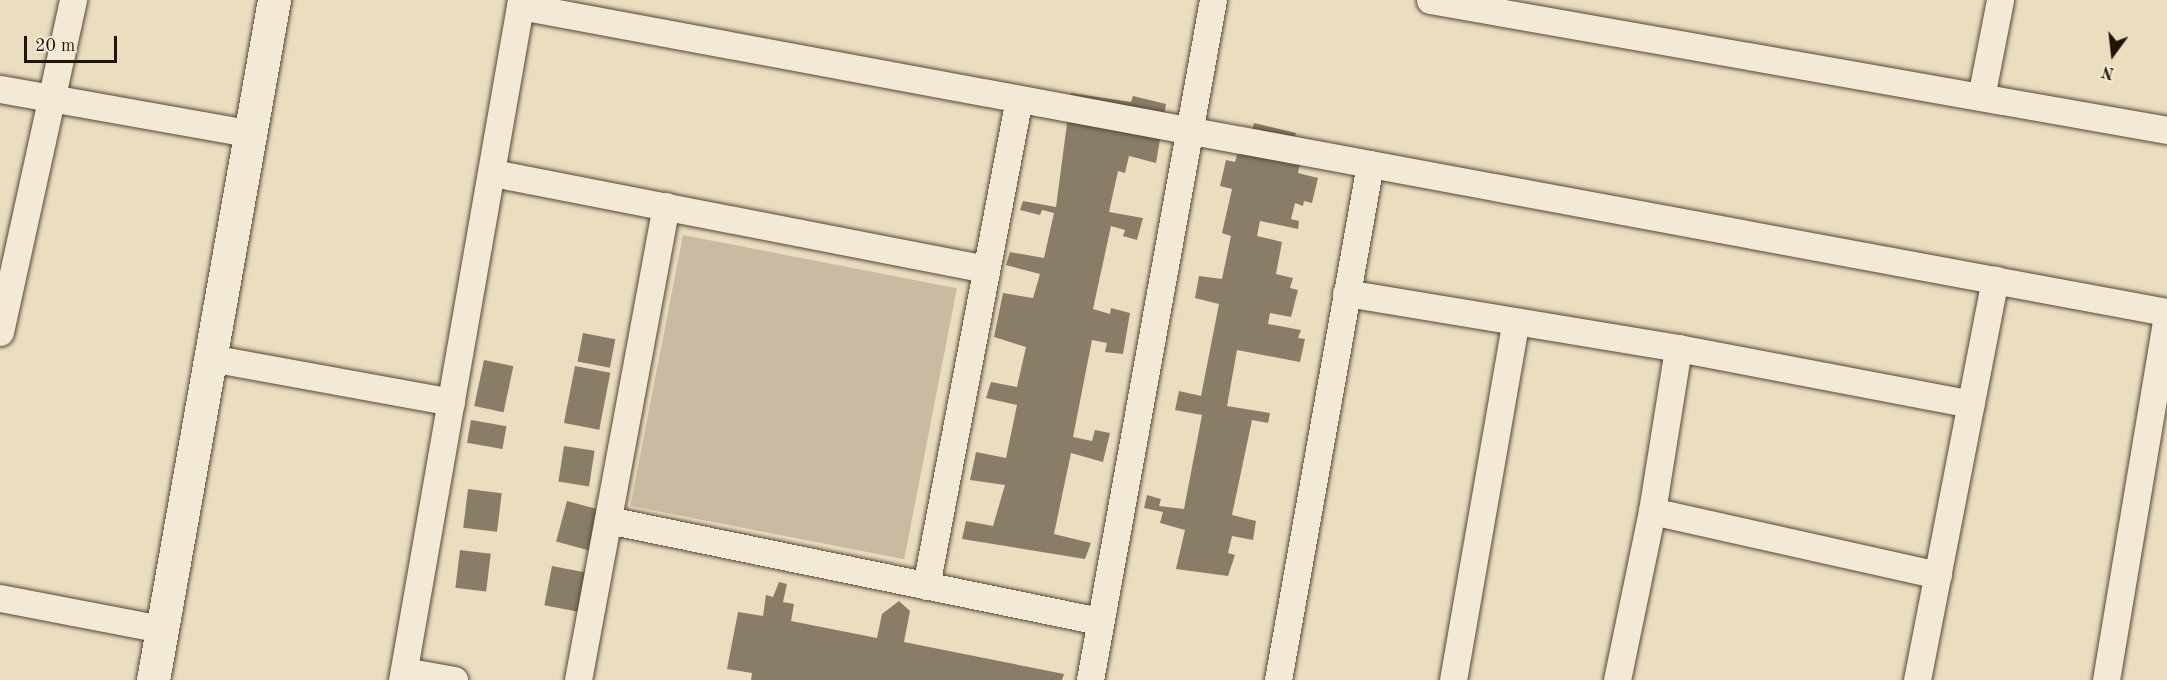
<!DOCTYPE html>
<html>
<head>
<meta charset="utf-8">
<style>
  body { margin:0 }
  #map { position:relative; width:2167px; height:680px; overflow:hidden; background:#ebddc0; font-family:"Old Standard TT",serif }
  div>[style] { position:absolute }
  .green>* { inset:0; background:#c8bba1; transform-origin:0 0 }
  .building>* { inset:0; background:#8a7d68; transform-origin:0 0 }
  .roads { filter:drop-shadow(0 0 2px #534836) drop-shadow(0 0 2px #534836) }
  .street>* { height:27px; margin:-13.5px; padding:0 13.5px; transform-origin:13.5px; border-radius:13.5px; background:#f2e9d6 }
  .secondary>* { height:33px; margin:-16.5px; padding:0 16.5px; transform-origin:16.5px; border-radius:16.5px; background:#f2e9d6 }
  span { translate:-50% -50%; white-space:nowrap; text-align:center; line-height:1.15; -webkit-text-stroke:4.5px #f2e9d6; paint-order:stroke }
  .north { position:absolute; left:2083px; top:24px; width:60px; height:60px; -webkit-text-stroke:4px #f2e9d6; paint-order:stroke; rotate:195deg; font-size:16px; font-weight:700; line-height:24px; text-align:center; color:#201608 }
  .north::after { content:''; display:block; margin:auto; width:21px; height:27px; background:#201608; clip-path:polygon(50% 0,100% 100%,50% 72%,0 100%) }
  .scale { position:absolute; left:24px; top:36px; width:93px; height:27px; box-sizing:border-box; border:3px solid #201608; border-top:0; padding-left:8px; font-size:18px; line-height:21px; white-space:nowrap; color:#201608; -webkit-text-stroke:4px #f2e9d6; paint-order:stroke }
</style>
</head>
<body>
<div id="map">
  <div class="green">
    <i style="left:683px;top:235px;width:279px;height:276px;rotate:11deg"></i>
  </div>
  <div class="building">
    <i style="clip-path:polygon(1071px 93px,1131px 102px,1133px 96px,1166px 104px,1156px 163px,1129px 156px,1125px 173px,1118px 171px,1109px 212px,1143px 218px,1137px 240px,1123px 236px,1125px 230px,1111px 226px,1093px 309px,1110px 314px,1111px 308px,1130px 313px,1123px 354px,1105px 352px,1107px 343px,1092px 340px,1073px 437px,1092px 441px,1095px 430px,1110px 433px,1103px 462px,1071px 453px,1054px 534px,1091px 543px,1085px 559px,962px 539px,966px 521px,993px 526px,1005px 485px,970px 480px,976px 452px,1006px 458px,1017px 405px,986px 398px,991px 382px,1017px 387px,1026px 347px,994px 337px,1003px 293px,1033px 298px,1040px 274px,1006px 265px,1010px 252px,1044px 258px,1054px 213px,1042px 210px,1040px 215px,1020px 210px,1023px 201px,1056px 207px)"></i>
    <i style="clip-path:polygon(1254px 123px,1296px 133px,1292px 148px,1303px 151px,1298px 173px,1318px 178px,1312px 203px,1304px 201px,1303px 206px,1295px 203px,1291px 219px,1299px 221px,1298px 229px,1260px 221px,1257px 236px,1282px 242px,1276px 274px,1293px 278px,1290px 288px,1298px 290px,1291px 317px,1270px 313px,1268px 324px,1301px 330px,1298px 338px,1305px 339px,1300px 362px,1237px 350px,1227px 406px,1270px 413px,1268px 423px,1252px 420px,1232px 515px,1256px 521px,1253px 540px,1232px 536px,1228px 553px,1235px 555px,1228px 576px,1176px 569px,1185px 530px,1160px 523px,1163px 512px,1144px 508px,1147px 495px,1161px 499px,1159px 506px,1184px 509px,1202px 415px,1175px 410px,1179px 391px,1201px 396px,1219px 304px,1195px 298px,1199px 276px,1222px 279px,1231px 236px,1222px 233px,1232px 189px,1220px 186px,1226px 160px,1235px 162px,1242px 138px,1250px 141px)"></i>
    <i style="left:583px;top:333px;width:33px;height:29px;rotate:11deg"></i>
    <i style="left:484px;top:360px;width:30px;height:47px;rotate:12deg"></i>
    <i style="left:575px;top:366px;width:36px;height:58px;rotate:11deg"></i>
    <i style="left:471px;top:420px;width:36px;height:23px;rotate:10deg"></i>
    <i style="left:564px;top:446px;width:31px;height:36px;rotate:9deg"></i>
    <i style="left:468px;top:489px;width:34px;height:39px;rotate:7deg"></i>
    <i style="left:567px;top:501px;width:35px;height:42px;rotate:15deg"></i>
    <i style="left:460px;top:550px;width:31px;height:38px;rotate:7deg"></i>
    <i style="left:552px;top:566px;width:37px;height:40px;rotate:11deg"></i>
    <i style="clip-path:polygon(779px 582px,787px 584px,783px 602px,794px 604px,791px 621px,877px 638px,882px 614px,899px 601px,910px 611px,904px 642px,1064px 674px,1062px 680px,751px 680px,752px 673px,727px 669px,738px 612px,763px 616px,766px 595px,773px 597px)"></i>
  </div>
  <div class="roads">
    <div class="street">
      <i style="left:1430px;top:0;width:748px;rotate:10deg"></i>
      <i style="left:520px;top:6px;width:1675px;rotate:10.53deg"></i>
      <i style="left:0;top:89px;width:252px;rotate:10.1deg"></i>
      <i style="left:1981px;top:97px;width:99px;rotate:-78.9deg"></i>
      <i style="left:493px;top:173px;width:502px;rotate:11.02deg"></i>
      <i style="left:1346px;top:293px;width:337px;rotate:9.4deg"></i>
      <i style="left:1678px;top:348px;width:298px;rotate:10.8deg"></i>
      <i style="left:0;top:332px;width:340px;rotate:-77.6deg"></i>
      <i style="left:210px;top:358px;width:245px;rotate:10.3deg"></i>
      <i style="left:1652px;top:511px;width:293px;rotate:12.6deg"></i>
      <i style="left:608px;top:520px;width:501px;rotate:11.62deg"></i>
      <i style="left:926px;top:586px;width:495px;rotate:-79.2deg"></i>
      <i style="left:0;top:598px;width:164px;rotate:10.9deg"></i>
      <i style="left:404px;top:671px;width:51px;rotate:10.2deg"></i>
      <i style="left:402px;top:680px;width:690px;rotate:-80.07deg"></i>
      <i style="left:578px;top:680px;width:482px;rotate:-79.5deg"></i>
      <i style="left:1090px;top:680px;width:691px;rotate:-79.75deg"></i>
      <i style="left:1278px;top:680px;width:524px;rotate:-79.89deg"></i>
      <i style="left:1453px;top:680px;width:361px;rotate:-80.1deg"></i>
      <i style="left:1617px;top:680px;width:173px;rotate:-78.3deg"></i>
      <i style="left:1652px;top:511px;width:165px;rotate:-80.9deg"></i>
      <i style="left:1917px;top:680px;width:408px;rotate:-79deg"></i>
      <i style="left:2106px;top:680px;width:371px;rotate:-80.5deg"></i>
    </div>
    <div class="secondary">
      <i style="left:153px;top:680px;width:691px;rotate:-79.91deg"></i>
    </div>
  </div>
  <div class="north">N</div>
  <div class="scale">20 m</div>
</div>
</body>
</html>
